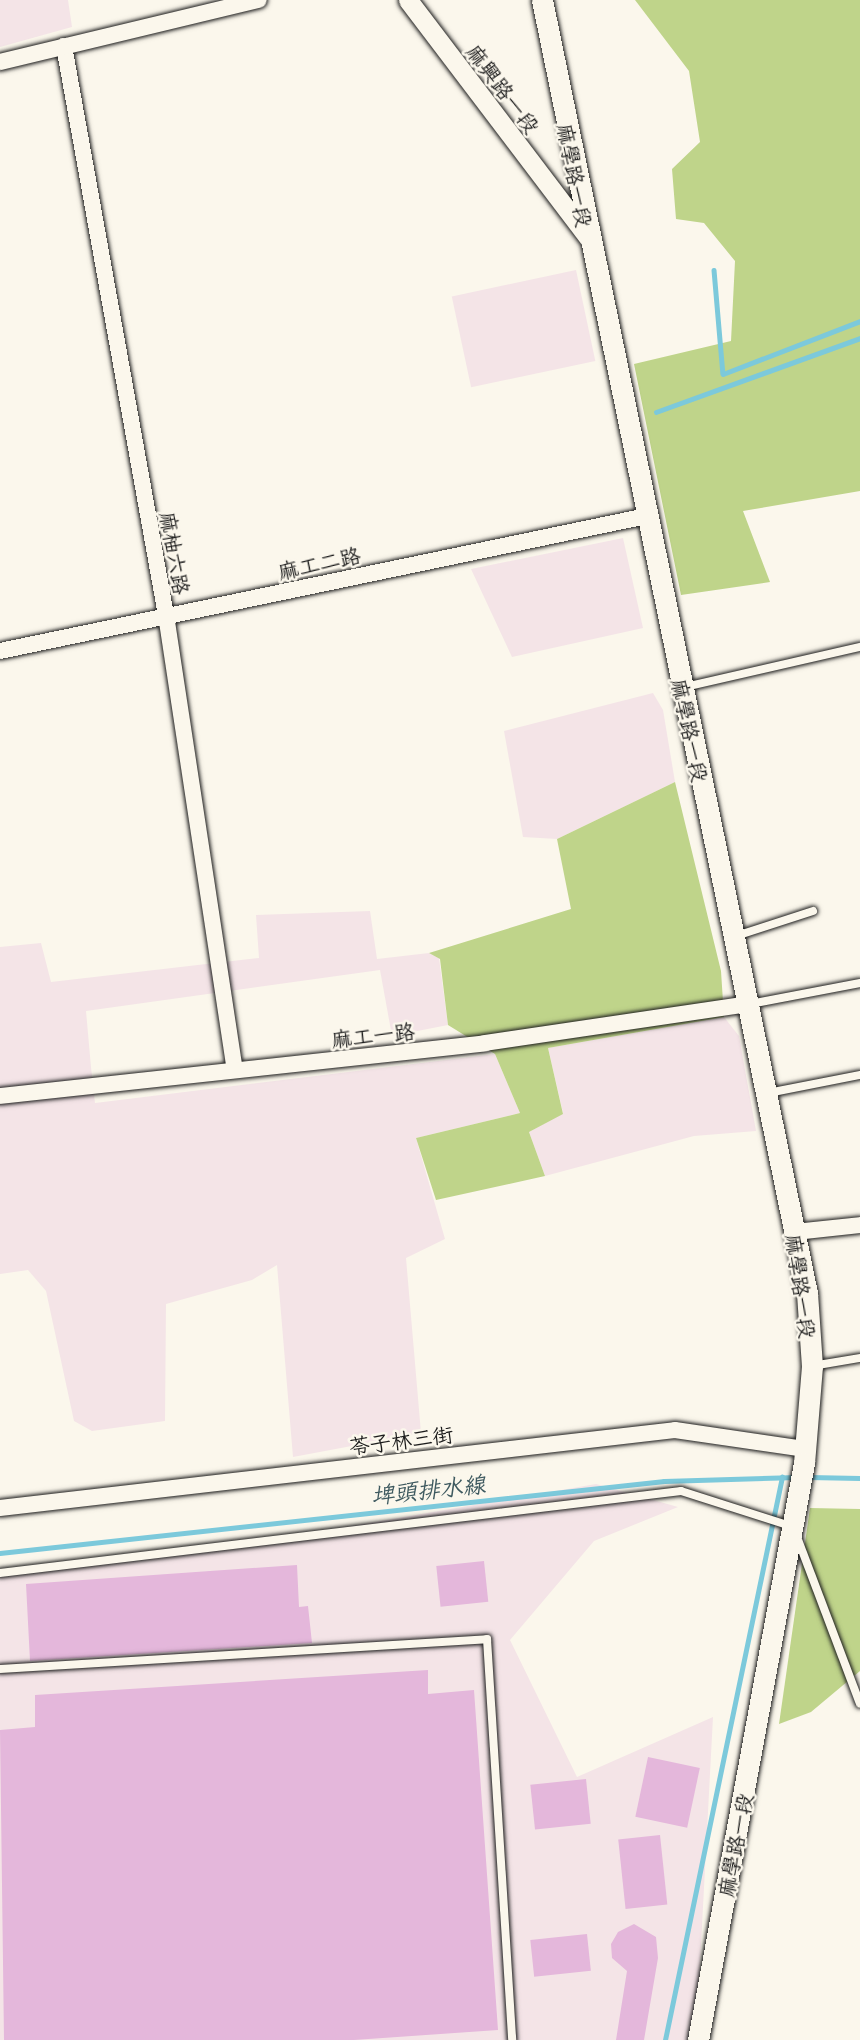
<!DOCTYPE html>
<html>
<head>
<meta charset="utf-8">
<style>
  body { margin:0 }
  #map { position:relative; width:860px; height:2040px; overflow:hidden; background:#fbf7ec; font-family:"Playpen Sans","LXGW WenKai TC",sans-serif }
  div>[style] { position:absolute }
  .built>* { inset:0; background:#f4e4e7; transform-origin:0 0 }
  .green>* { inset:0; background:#bfd48a }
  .stream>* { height:4.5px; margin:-2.25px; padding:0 2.25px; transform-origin:2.25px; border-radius:2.25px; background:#7cc9db }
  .building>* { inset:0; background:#e4b7db; transform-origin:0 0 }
  .roads { filter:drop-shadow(0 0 2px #1c1c1c) drop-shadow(0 0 2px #1c1c1c) }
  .service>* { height:8px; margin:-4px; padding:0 4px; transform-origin:4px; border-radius:4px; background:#fbf7ec }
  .minor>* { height:16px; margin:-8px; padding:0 8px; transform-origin:8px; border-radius:8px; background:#fbf7ec }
  .tertiary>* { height:19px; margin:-9.5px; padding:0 9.5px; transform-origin:9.5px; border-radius:9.5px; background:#fbf7ec }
  .secondary>* { height:21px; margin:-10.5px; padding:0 10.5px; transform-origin:10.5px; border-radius:10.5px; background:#fbf7ec }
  span { translate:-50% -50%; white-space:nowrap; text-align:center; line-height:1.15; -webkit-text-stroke:5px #fbf7ec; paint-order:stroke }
  .street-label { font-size:21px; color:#1c1c1c }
  .water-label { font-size:23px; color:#3e595f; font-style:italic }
</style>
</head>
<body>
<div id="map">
  <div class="built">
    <i style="clip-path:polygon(0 0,68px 0,72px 27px,0 47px)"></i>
    <i style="left:576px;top:270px;width:93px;height:127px;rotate:78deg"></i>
    <i style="clip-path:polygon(623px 538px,643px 628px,512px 657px,471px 569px)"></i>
    <i style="clip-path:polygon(653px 693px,663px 710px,675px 782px,557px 839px,523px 837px,504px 731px)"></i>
    <i style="clip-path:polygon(370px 911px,377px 959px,429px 953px,439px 958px,448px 1025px,392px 1036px,380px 970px,86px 1011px,91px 1067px,95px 1103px,495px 1054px,520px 1113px,416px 1138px,445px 1239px,406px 1258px,421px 1433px,293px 1457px,277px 1265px,252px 1280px,166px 1304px,165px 1421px,92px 1431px,74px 1421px,46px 1291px,28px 1270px,0 1274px,0 947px,41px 943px,51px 982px,259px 958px,256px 915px)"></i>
    <i style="clip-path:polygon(724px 1017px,739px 1036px,756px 1131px,694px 1136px,545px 1176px,529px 1132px,563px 1113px,548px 1048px)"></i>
    <i style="clip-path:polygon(596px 1484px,678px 1507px,594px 1541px,510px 1640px,577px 1777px,713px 1717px,696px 2040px,0 2040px,0 1570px,276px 1539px)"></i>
  </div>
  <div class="green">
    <i style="clip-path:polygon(635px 0,860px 0,860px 491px,743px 511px,770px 582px,681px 595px,634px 364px,731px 341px,735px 261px,704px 223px,676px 219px,672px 169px,700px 142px,689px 71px)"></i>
    <i style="clip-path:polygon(675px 782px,721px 971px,724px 1017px,548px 1048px,563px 1114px,529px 1132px,545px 1176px,436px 1200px,416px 1138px,520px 1113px,495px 1054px,448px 1025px,440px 959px,429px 953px,571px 909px,557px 839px)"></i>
    <i style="clip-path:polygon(810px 1508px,860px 1509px,860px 1671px,811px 1712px,779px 1724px)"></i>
  </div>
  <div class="stream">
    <i style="left:714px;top:270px;width:104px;rotate:85.1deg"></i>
    <i style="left:723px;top:374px;width:147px;rotate:-21.1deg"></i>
    <i style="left:656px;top:412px;width:217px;rotate:-19.9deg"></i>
    <i style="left:809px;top:1477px;width:51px;rotate:1.1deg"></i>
    <i style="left:0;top:1553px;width:668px;rotate:-6.19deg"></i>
    <i style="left:664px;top:1481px;width:133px;rotate:-1.7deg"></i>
    <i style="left:665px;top:2040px;width:575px;rotate:-78.26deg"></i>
  </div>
  <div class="building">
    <i style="left:484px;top:1561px;width:41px;height:48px;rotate:84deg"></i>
    <i style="clip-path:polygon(297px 1565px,299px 1607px,308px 1606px,312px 1643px,30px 1661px,26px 1584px)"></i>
    <i style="clip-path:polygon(428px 1670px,428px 1694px,474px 1690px,498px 2030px,354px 2040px,4px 2040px,0 1730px,35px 1727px,35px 1695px)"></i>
    <i style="left:648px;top:1757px;width:53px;height:61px;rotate:12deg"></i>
    <i style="left:586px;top:1779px;width:45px;height:56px;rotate:84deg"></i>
    <i style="left:660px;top:1835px;width:70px;height:42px;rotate:84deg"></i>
    <i style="clip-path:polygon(634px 1924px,656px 1937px,658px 1958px,644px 2040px,616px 2040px,627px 1971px,612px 1958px,611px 1944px,618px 1932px)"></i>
    <i style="left:587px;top:1934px;width:37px;height:57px;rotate:84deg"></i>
  </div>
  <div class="roads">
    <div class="service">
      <i style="left:685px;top:687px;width:180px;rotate:-12.9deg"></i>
      <i style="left:736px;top:936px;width:81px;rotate:-18deg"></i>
      <i style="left:750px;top:1004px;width:112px;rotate:-10.8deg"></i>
      <i style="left:768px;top:1093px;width:94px;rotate:-11.1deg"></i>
      <i style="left:812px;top:1366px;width:49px;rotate:-9.5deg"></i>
      <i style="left:797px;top:1537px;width:178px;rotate:69.3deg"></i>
      <i style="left:0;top:1573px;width:686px;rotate:-6.87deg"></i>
      <i style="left:681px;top:1491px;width:115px;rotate:17.7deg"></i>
      <i style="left:0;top:1669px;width:488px;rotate:-3.5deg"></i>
      <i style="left:487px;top:1639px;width:402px;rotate:86.4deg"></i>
    </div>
    <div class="minor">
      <i style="left:64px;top:46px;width:578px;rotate:79.84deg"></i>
      <i style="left:166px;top:615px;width:460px;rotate:81.4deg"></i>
      <i style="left:0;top:62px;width:266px;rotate:-13.5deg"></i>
      <i style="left:0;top:651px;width:661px;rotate:-11.79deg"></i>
      <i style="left:0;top:1096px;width:488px;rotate:-6.2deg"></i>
      <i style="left:485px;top:1043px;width:268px;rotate:-8.4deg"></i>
      <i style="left:795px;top:1232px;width:65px;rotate:-6.1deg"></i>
      <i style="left:0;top:1508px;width:679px;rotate:-6.59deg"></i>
      <i style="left:675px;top:1430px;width:132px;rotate:8.3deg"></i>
    </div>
    <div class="tertiary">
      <i style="left:408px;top:0;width:298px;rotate:52.8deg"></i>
    </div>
    <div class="secondary">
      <i style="left:542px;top:0;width:1320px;rotate:78.42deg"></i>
      <i style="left:807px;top:1293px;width:73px;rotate:86.1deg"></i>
      <i style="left:812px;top:1366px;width:97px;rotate:94.7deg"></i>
      <i style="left:804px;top:1463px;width:587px;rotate:100.41deg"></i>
    </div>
  </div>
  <div class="street-label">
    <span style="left:504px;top:88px;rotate:53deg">麻興路一段</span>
    <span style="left:576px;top:175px;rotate:79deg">麻學路一段</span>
    <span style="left:176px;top:553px;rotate:80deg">麻柚六路</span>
    <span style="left:319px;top:562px;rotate:-12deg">麻工二路</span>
    <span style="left:691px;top:730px;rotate:78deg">麻學路一段</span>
    <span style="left:373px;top:1034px;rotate:-6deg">麻工一路</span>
    <span style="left:802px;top:1286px;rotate:82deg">麻學路一段</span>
    <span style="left:401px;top:1439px;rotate:-7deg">苓子林三街</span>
    <span style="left:734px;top:1845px;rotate:-79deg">麻學路一段</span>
  </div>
  <div class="water-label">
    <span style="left:428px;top:1489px;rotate:-6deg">埤頭排水線</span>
  </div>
</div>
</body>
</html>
